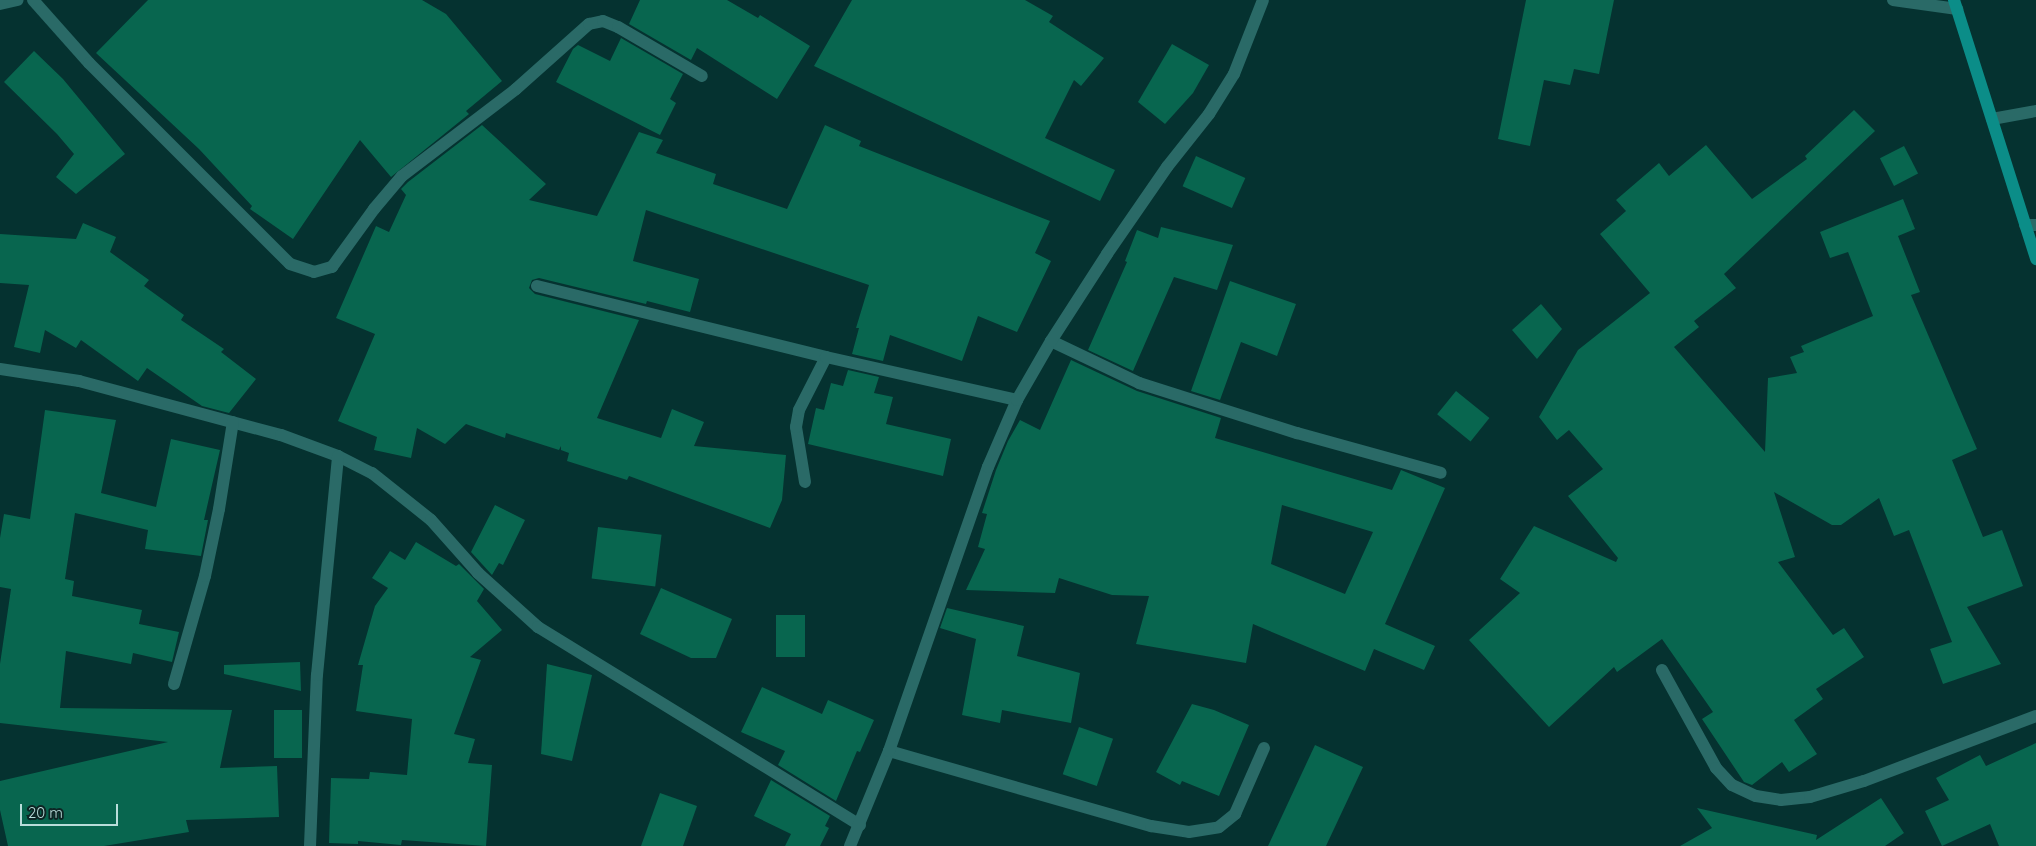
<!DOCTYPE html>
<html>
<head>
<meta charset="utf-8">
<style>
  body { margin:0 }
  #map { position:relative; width:2036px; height:846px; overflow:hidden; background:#053230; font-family:Quicksand,sans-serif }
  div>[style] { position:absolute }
  .building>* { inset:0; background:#08664f; transform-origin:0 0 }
  .lane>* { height:12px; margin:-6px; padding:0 6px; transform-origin:6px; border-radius:6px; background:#2a6a67 }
  .street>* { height:12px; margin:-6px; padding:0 6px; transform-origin:6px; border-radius:6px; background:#2a6a67 }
  .secondary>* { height:12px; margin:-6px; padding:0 6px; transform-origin:6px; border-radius:6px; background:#0b8d88 }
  span { translate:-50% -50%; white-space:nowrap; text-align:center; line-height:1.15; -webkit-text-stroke:4.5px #0d2524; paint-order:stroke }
  .scale { position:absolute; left:20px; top:804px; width:98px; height:22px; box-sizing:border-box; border:2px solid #b9ddda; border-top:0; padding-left:6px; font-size:15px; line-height:18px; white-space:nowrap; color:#b9ddda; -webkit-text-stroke:4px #0d2524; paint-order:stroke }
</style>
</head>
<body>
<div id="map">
  <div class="building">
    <i style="clip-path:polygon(148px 0,422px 0,446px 14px,502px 81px,466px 111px,469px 114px,391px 177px,360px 140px,293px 239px,250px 209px,252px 206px,199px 149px,96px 53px)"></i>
    <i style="clip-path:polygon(640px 0,727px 0,758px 18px,760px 15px,810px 46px,777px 99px,697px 48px,691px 60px,629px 24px)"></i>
    <i style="clip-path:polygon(852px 0,1025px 0,1053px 16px,1049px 22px,1104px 58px,1081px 86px,1074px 80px,1045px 138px,1115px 170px,1100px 201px,814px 66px)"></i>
    <i style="clip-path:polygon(1526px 0,1614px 0,1599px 74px,1574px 69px,1570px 85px,1544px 80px,1530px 146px,1498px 139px)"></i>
    <i style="clip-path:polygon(621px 38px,683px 74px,670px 99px,676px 103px,660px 135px,556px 82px,573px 49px,578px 45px,610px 61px)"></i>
    <i style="clip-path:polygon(1172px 44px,1209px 65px,1193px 93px,1165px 124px,1138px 102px)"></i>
    <i style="clip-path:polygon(34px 51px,63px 79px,125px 154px,76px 194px,56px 177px,74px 154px,57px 134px,4px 82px)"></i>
    <i style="clip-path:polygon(1854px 110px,1875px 131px,1724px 274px,1736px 288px,1694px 321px,1699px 327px,1674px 347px,1765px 452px,1768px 378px,1797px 373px,1790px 357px,1804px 352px,1801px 346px,1873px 316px,1848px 252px,1830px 258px,1820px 232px,1903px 199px,1915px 229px,1898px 236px,1920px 292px,1911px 295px,1977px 449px,1952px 460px,1983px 537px,2002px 530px,2023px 586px,1967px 607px,2001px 664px,1943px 684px,1930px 649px,1952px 642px,1909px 530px,1894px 536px,1879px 498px,1841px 525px,1832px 525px,1774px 492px,1795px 557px,1778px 562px,1833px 635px,1844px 628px,1864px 657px,1816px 689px,1823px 699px,1794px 720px,1817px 754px,1789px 772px,1782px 762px,1752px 785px,1744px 782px,1702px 719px,1713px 712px,1662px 639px,1617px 672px,1614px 667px,1549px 727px,1469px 640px,1520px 593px,1500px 579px,1534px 526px,1616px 562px,1618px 558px,1568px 496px,1603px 469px,1569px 430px,1557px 440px,1539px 417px,1578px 350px,1650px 293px,1600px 234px,1626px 211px,1616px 200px,1659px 163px,1669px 176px,1706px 145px,1752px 199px,1807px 159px,1805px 156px)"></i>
    <i style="clip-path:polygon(482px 125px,546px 184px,529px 200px,597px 216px,639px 132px,663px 140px,656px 153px,716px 174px,713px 184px,787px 209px,825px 125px,861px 141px,859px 146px,1050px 221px,1035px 253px,1051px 261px,1017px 332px,978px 316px,962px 361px,890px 335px,883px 361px,852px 354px,859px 328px,856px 328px,869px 285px,646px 210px,633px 261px,699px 279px,690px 312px,647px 301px,646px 304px,539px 278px,532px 280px,529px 288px,535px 294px,639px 320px,597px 418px,661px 438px,672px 409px,704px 422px,694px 446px,786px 455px,782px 500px,770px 528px,629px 476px,627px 480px,567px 461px,569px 453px,561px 450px,561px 446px,559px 450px,506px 433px,505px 438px,466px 424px,445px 444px,417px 428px,411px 458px,374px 450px,377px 437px,338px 421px,375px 334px,336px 318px,376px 226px,389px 232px,406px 195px,401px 189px,408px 182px)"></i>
    <i style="left:1904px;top:146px;width:31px;height:27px;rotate:63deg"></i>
    <i style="left:1196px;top:156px;width:54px;height:33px;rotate:24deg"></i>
    <i style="clip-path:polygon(83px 223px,116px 237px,110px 252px,149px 280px,144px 286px,184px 315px,181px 320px,224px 349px,221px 352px,256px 379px,229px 413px,202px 406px,147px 368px,138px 381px,81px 340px,76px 348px,45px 330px,40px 353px,14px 347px,29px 285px,0 283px,0 234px,76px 239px)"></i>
    <i style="clip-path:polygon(1161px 227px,1233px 245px,1217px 290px,1174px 277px,1133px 371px,1088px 350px,1127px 262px,1125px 261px,1137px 230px,1158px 238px)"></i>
    <i style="clip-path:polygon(1230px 281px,1296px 304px,1277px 356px,1241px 342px,1220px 400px,1191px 391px)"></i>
    <i style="clip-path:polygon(1541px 304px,1562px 329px,1537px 359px,1512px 330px)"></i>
    <i style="clip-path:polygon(evenodd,1071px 360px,1137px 391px,1221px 418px,1215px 438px,1392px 490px,1401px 470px,1445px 488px,1385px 624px,1435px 646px,1424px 670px,1374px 649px,1365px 671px,1253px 624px,1246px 663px,1136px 644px,1149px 596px,1112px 595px,1059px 578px,1055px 593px,966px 590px,985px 549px,978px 547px,987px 514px,982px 513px,996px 470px,1008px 441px,1020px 420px,1040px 430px,1071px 360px,1282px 505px,1373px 532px,1345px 594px,1271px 564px,1282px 505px)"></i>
    <i style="clip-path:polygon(848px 370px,879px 377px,874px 393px,893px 397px,886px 424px,951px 439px,943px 476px,808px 444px,816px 408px,824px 410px,831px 383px,843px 386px)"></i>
    <i style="left:1456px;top:391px;width:43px;height:30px;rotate:39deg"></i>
    <i style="clip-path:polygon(45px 410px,116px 420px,101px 493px,156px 507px,171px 439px,220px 450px,204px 520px,208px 520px,201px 556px,145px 549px,148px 530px,75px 513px,65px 579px,74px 581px,72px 596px,142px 610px,139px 624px,179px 632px,172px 662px,133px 653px,131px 664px,66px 651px,60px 708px,232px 710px,220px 768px,277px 766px,279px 817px,186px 820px,189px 832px,104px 846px,8px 846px,0 810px,0 781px,168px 742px,0 723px,0 664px,11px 589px,0 587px,0 538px,4px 514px,30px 519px)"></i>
    <i style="clip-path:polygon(495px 505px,525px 520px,503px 565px,499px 563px,492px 575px,471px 552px)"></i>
    <i style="left:598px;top:527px;width:64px;height:52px;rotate:7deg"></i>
    <i style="clip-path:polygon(416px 542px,456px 566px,459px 564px,484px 589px,477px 601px,502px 630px,470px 657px,481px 660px,454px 734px,475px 739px,468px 763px,492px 765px,486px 846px,402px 840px,401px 845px,358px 841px,358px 844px,329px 843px,331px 778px,369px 779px,370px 772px,407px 775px,412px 719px,356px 711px,363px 665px,358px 665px,375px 606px,388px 588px,372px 578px,390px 551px,405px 560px)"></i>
    <i style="clip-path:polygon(661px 588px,732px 619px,716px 658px,691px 658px,640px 634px)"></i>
    <i style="clip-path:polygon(947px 608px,1024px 626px,1017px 656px,1080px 673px,1071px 723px,1002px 710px,1000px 723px,962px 715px,976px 639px,940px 628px)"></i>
    <i style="left:776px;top:615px;width:29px;height:42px"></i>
    <i style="clip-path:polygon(300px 662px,301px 691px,224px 674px,224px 665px)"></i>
    <i style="clip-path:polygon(547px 664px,592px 675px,572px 761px,541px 754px)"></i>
    <i style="clip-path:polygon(762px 687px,822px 714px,828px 700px,874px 720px,860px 752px,857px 751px,836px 801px,778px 765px,785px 751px,741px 732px)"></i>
    <i style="clip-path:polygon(1192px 704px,1214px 710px,1249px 725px,1219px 796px,1182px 781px,1180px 785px,1156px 772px)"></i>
    <i style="left:274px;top:710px;width:28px;height:48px"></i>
    <i style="left:1079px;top:727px;width:36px;height:50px;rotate:19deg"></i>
    <i style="clip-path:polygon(2036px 743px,2036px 846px,1999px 846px,1990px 824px,1942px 846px,1925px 811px,1949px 800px,1936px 778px,1980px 755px,1986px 766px)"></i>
    <i style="clip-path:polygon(1315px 745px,1363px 767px,1326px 846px,1268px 846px)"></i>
    <i style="clip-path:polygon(771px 780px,830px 816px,825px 826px,829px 828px,820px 846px,785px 846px,791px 834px,754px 816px)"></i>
    <i style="clip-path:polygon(660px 793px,697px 806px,683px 846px,641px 846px)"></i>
    <i style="clip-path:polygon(1881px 798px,1904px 833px,1885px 846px,1680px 846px,1712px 828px,1697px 808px,1817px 835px,1816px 840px)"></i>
  </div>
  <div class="lane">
    <i style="left:2025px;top:225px;width:11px"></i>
    <i style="left:537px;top:286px;width:298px;rotate:13.8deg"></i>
  </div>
  <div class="street">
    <i style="left:33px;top:0;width:84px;rotate:48.4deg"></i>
    <i style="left:89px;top:63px;width:284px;rotate:45deg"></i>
    <i style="left:290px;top:264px;width:25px;rotate:18deg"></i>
    <i style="left:314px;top:272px;width:19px;rotate:-16deg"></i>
    <i style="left:332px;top:267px;width:72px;rotate:-54.1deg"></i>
    <i style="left:374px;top:209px;width:43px;rotate:-49.7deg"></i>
    <i style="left:402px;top:176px;width:143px;rotate:-37.3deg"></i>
    <i style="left:516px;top:89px;width:98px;rotate:-41.7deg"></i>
    <i style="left:589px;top:24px;width:14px;rotate:-12deg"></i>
    <i style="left:603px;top:21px;width:16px;rotate:22deg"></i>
    <i style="left:618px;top:27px;width:97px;rotate:30.3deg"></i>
    <i style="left:1893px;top:0;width:65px;rotate:8deg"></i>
    <i style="left:0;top:4px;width:18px;rotate:-13deg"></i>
    <i style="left:1992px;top:119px;width:45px;rotate:-10.3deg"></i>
    <i style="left:1051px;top:341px;width:98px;rotate:25.5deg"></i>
    <i style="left:1139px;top:383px;width:166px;rotate:17.6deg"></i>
    <i style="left:1297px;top:433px;width:149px;rotate:15.5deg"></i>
    <i style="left:0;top:369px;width:80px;rotate:8.6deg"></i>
    <i style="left:79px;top:381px;width:209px;rotate:15deg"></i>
    <i style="left:281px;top:435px;width:61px;rotate:20.2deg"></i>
    <i style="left:338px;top:456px;width:38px;rotate:27deg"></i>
    <i style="left:372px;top:473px;width:75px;rotate:38.5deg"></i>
    <i style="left:431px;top:520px;width:71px;rotate:48.4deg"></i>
    <i style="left:478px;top:573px;width:81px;rotate:42deg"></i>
    <i style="left:538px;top:627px;width:378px;rotate:31.6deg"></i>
    <i style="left:805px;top:482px;width:56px;rotate:-99.3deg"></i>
    <i style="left:796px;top:427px;width:17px;rotate:-80deg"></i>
    <i style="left:799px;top:410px;width:59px;rotate:-63deg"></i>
    <i style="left:826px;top:357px;width:196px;rotate:12.7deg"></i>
    <i style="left:1662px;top:670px;width:112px;rotate:61.1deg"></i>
    <i style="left:1716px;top:768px;width:23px;rotate:47deg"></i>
    <i style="left:1732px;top:785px;width:26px;rotate:25deg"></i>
    <i style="left:1756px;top:796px;width:25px;rotate:9deg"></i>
    <i style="left:1781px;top:800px;width:29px;rotate:-6deg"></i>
    <i style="left:1810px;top:797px;width:56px;rotate:-16.5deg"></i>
    <i style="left:1864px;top:781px;width:184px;rotate:-20.7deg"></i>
    <i style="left:174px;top:684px;width:112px;rotate:-74deg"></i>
    <i style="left:205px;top:576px;width:68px;rotate:-78.2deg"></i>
    <i style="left:219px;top:509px;width:88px;rotate:-80.9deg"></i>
    <i style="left:889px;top:751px;width:273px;rotate:16deg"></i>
    <i style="left:1151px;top:826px;width:38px;rotate:9deg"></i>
    <i style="left:1189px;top:832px;width:30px;rotate:-9deg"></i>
    <i style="left:1219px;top:827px;width:21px;rotate:-39deg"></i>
    <i style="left:1235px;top:814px;width:72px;rotate:-66.3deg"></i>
    <i style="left:310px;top:846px;width:171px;rotate:-87.7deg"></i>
    <i style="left:317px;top:675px;width:220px;rotate:-84.5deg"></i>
    <i style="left:850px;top:846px;width:103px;rotate:-67.7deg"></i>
    <i style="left:889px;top:751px;width:301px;rotate:-70.8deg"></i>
    <i style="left:988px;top:467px;width:73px;rotate:-66.6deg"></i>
    <i style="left:1017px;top:400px;width:68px;rotate:-60deg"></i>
    <i style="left:1051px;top:341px;width:103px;rotate:-57.2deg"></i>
    <i style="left:1107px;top:254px;width:106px;rotate:-55.4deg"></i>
    <i style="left:1167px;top:167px;width:68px;rotate:-51.6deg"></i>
    <i style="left:1209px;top:114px;width:47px;rotate:-58deg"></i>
    <i style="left:1234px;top:74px;width:79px;rotate:-68.6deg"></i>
  </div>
  <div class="secondary">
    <i style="left:1954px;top:0;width:272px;rotate:72.4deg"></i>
  </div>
  <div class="scale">20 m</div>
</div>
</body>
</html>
